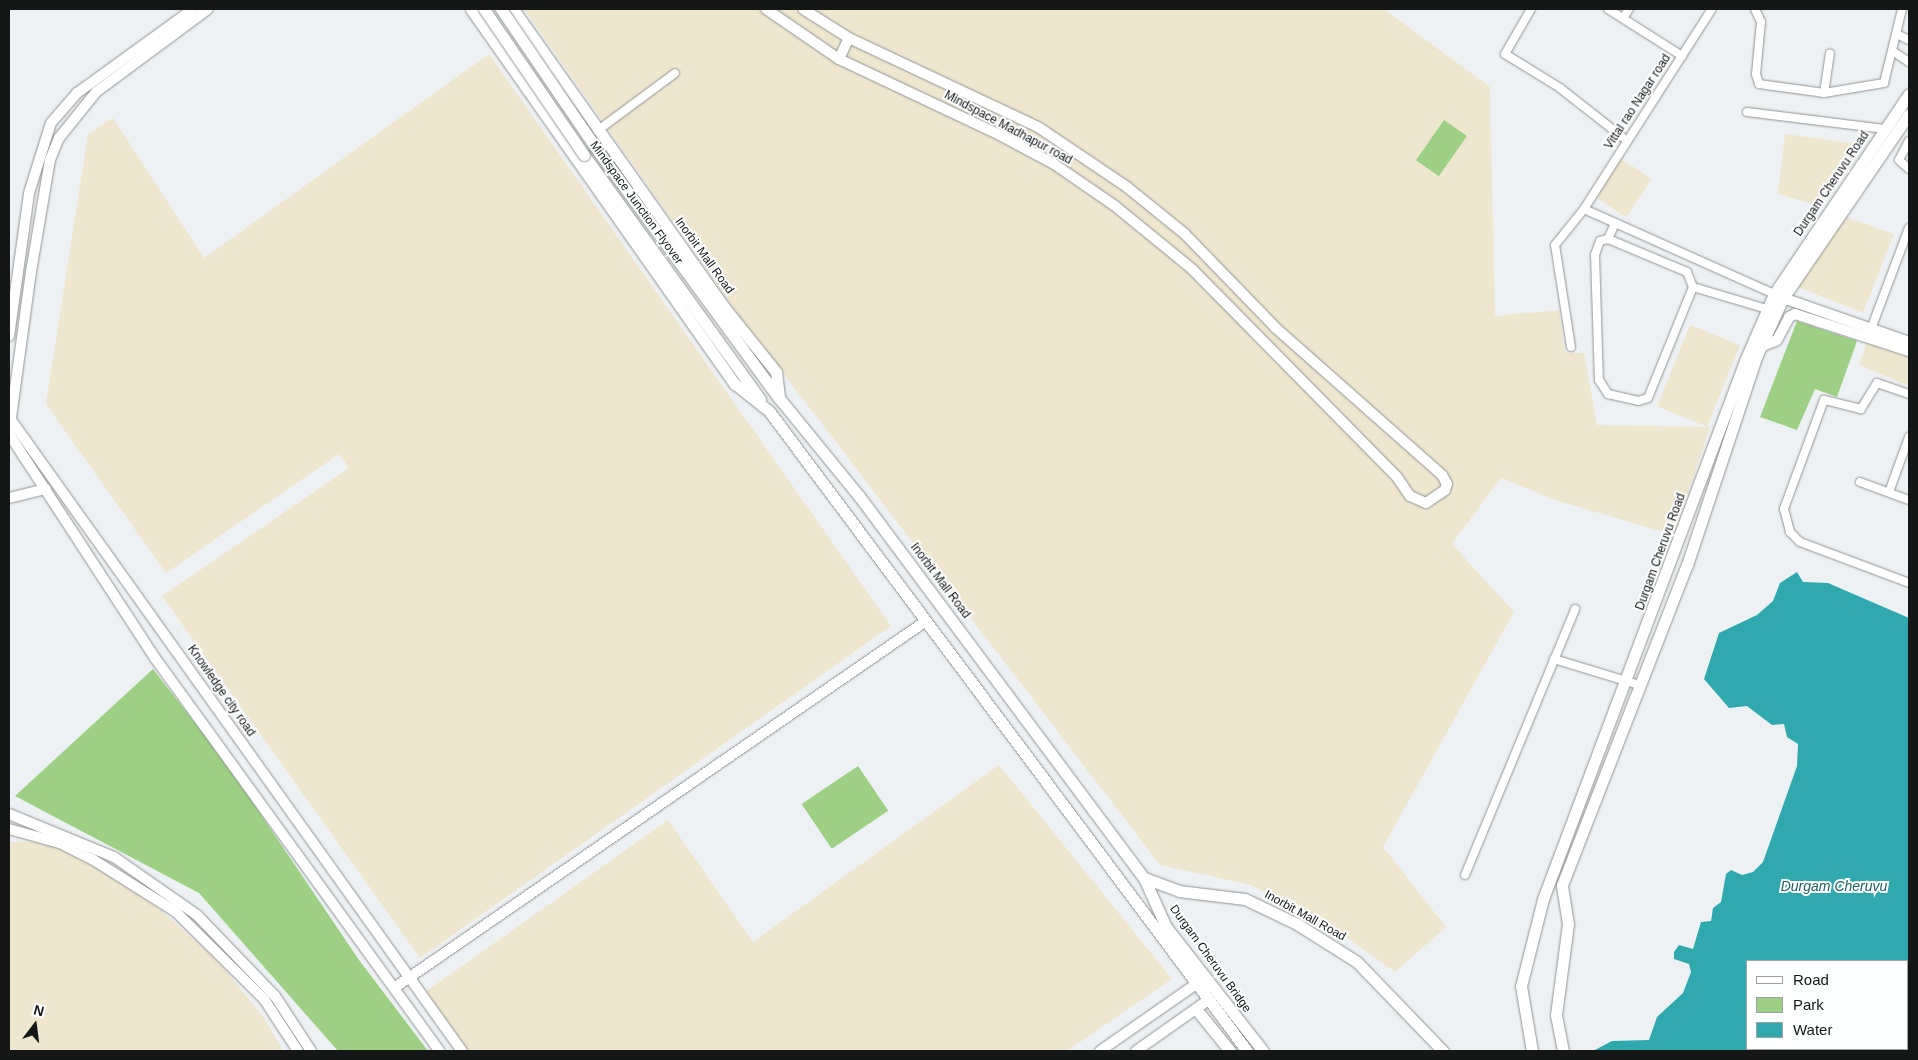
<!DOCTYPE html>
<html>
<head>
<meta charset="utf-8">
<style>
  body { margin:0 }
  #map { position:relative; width:1918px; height:1060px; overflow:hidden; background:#eef1f3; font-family:Arial,sans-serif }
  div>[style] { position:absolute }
  .commercial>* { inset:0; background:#efe6d0; transform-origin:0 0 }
  .green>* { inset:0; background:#9dd084; transform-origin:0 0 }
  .water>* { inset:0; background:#30a9ae }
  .roads { filter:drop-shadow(0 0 1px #909394) drop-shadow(0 0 1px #909394) }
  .minor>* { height:8px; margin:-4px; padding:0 4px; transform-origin:4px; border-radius:4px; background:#fff }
  .tertiary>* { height:10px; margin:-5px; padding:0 5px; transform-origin:5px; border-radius:5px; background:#fff }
  .secondary>* { height:11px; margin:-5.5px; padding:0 5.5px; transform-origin:5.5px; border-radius:5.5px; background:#fff }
  .bridges { filter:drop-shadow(0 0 1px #909394) drop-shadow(0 0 1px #909394) }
  .secondary-bridge>* { height:11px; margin:-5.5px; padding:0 5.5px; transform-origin:5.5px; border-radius:5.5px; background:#fff }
  span { translate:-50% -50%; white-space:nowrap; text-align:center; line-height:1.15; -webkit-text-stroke:4px #fcfeff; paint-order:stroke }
  .street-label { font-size:12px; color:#151616 }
  .water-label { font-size:14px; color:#206062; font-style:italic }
  .frame { position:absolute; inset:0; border:10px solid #151616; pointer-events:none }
  .legend { position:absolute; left:1746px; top:960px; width:162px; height:90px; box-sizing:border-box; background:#fcfeff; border:1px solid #a0a1a2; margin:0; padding:6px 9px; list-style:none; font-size:15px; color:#151616 }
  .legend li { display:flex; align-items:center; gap:10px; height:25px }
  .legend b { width:25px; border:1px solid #a0a1a2 }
  .north { position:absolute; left:10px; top:1000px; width:50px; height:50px; -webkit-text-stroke:4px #fcfeff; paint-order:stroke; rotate:15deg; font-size:14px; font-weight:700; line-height:20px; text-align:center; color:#151616 }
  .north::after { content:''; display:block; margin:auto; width:18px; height:22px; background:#151616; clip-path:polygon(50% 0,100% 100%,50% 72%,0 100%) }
</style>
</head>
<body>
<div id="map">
  <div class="commercial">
    <i style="clip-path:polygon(524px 9px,1384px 9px,1490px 87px,1495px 316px,1559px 310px,1565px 353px,1584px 353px,1597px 425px,1710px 427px,1674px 535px,1555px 500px,1501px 478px,1452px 544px,1514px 612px,1383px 847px,1446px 927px,1395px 972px,1336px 930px,1251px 885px,1160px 865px,737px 313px)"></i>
    <i style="clip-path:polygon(489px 54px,891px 626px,420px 958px,162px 596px,349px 468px,339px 454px,166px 573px,46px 404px,88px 134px,113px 118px,204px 258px)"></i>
    <i style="clip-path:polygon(1785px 134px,1859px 144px,1817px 205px,1778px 194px)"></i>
    <i style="left:1618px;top:157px;width:40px;height:46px;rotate:33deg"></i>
    <i style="clip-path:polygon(1835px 213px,1894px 234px,1863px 313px,1795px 286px)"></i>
    <i style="left:1690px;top:325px;width:54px;height:88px;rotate:22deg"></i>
    <i style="clip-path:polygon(1869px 337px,1909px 352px,1909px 386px,1859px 365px)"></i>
    <i style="clip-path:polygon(999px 765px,1172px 979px,1067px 1051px,467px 1051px,424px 993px,668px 820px,753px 942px)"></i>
    <i style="clip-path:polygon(9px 842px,47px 842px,95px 865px,157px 907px,216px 959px,265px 1019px,283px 1051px,9px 1051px)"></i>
  </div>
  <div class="green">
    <i style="left:1444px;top:120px;width:28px;height:49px;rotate:35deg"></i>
    <i style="clip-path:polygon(1797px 321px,1857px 341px,1837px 397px,1815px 389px,1797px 430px,1760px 417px)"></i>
    <i style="clip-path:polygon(153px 669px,226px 763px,359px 960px,428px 1051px,338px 1051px,199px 893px,15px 796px)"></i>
    <i style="left:858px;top:766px;width:54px;height:68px;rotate:56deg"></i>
  </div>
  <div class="water">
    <i style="clip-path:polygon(evenodd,1797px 572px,1803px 582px,1828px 583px,1909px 618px,1909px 1051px,1593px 1051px,1612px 1041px,1649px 1040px,1657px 1017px,1683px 993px,1691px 972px,1689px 964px,1674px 959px,1674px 952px,1679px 945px,1693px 949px,1701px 922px,1711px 921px,1713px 908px,1721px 902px,1726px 874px,1731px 870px,1742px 875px,1753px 872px,1763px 862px,1797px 766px,1798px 744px,1787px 737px,1784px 724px,1772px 725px,1747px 706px,1729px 708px,1704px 679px,1719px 633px,1757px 615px,1773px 601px,1780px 583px,1797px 572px,1747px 961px,1907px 961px,1907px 1049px,1747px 1049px,1747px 961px)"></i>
  </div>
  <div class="roads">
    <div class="minor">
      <i style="left:1531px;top:9px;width:52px;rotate:120deg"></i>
      <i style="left:1505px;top:54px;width:65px;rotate:31.7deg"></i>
      <i style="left:1560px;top:88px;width:84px;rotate:38.2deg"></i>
      <i style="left:1608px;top:9px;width:88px;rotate:32.4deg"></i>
      <i style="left:1755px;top:9px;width:14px;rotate:65deg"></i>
      <i style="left:1761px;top:22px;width:52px;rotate:95.5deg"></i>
      <i style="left:1756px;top:74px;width:10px;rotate:73deg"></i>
      <i style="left:1759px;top:84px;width:66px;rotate:7.9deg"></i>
      <i style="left:1824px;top:93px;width:61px;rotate:-9.5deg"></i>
      <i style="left:1884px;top:83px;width:76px;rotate:-76.3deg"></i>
      <i style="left:1623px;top:18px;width:11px;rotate:-56deg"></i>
      <i style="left:1897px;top:34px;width:13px;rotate:27deg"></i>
      <i style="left:1894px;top:52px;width:18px;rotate:34deg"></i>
      <i style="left:1824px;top:93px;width:40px;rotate:-81.5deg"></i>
      <i style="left:1747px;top:112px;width:139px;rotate:7deg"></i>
      <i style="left:597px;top:131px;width:97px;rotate:-36.6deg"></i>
      <i style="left:1909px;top:141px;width:21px;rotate:118deg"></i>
      <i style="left:1899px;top:160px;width:13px;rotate:42deg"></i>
      <i style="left:1584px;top:209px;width:208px;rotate:24.1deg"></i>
      <i style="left:1608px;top:239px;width:17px;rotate:-66deg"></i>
      <i style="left:1693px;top:287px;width:16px;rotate:-112deg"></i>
      <i style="left:1687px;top:272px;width:86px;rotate:-157.3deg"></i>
      <i style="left:1608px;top:239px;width:8px;rotate:166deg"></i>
      <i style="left:1600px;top:241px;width:15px;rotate:110deg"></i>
      <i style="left:1595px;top:255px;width:125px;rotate:88.2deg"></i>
      <i style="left:1599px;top:380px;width:17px;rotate:57deg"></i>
      <i style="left:1608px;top:394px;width:31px;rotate:13deg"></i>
      <i style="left:1638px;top:401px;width:10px;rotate:-17deg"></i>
      <i style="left:1648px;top:398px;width:120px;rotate:-67.9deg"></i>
      <i style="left:1693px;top:287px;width:77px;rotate:16.6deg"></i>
      <i style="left:1871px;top:329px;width:108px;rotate:-69.4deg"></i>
      <i style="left:1571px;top:347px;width:103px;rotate:-98.9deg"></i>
      <i style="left:1555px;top:245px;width:46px;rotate:-51.1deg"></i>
      <i style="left:1584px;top:209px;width:237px;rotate:-57.4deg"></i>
      <i style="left:1909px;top:394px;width:34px;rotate:-161deg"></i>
      <i style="left:1877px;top:383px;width:31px;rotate:122deg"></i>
      <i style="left:1861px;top:409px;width:38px;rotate:-166deg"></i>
      <i style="left:1824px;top:400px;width:116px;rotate:110.2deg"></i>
      <i style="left:1784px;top:509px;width:24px;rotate:75deg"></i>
      <i style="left:1790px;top:532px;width:14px;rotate:45deg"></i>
      <i style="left:1800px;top:542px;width:116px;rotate:20.6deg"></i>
      <i style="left:1860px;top:482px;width:52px;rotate:20.2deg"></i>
      <i style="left:1889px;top:492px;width:59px;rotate:-70deg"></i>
      <i style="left:1554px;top:659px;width:89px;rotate:17deg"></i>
      <i style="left:1465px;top:875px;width:288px;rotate:-67.5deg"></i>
    </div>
    <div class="tertiary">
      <i style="left:766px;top:9px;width:88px;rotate:34.4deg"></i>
      <i style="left:839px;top:59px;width:178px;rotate:25.3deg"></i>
      <i style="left:1000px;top:135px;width:61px;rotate:28.2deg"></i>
      <i style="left:1054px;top:164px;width:74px;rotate:34.5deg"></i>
      <i style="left:1115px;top:206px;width:99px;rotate:39.3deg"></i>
      <i style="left:1192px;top:269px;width:292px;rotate:45.4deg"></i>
      <i style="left:1397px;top:477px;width:23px;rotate:56deg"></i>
      <i style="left:1410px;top:496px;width:17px;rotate:24deg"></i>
      <i style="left:1426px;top:503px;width:23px;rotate:-34deg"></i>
      <i style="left:1445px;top:490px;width:6px;rotate:-72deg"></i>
      <i style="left:1447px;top:484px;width:10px;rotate:-119deg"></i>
      <i style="left:1442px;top:475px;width:223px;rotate:-138.5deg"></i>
      <i style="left:1275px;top:327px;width:129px;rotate:-134.1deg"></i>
      <i style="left:1185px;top:234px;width:75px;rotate:-141deg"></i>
      <i style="left:1127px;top:187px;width:107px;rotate:-146deg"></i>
      <i style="left:1038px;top:127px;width:209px;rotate:-154.8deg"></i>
      <i style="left:849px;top:38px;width:54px;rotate:-147.8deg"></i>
      <i style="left:839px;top:59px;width:23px;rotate:-65deg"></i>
      <i style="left:1783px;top:298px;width:133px;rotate:19.2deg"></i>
      <i style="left:9px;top:336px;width:144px;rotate:-82deg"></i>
      <i style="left:29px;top:193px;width:73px;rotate:-72.6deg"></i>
      <i style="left:51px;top:123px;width:40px;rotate:-49deg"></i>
      <i style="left:77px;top:93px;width:143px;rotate:-35.9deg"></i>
      <i style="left:1760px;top:347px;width:18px;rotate:-22deg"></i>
      <i style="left:1777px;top:340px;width:26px;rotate:-62deg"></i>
      <i style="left:1789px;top:317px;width:7px;rotate:-27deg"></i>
      <i style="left:1795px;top:314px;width:120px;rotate:18deg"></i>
      <i style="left:11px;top:420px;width:776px;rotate:54.45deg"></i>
      <i style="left:10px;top:425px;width:154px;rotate:-82.2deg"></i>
      <i style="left:31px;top:272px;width:114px;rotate:-80.4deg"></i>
      <i style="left:50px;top:160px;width:24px;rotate:-68deg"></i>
      <i style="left:59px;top:138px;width:59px;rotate:-51.2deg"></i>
      <i style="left:96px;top:92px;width:139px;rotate:-36.5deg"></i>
      <i style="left:9px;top:434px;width:267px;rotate:56.9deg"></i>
      <i style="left:155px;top:658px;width:485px;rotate:54.1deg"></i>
      <i style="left:9px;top:498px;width:38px;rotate:-14deg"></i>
      <i style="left:9px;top:814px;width:113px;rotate:22.3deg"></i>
      <i style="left:114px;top:857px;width:101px;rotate:34.9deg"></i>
      <i style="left:197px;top:915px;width:112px;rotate:46.1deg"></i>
      <i style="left:275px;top:996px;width:66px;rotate:56.8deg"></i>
      <i style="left:9px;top:829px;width:53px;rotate:15.4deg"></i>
      <i style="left:60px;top:843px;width:36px;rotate:27deg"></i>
      <i style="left:92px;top:859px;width:99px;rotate:32.2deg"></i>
      <i style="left:176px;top:912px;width:124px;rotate:44.7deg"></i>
      <i style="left:264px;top:999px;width:62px;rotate:56.8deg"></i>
      <i style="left:394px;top:988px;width:646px;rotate:-34.6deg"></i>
      <i style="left:1100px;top:1051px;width:117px;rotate:-34.9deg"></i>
      <i style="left:1136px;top:1051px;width:87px;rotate:-35.2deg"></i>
    </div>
    <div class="secondary">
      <i style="left:471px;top:9px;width:459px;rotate:54.9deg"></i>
      <i style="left:735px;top:384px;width:43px;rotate:38.5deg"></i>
      <i style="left:769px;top:411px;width:799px;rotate:53.24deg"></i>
      <i style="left:513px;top:9px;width:364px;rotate:54.7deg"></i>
      <i style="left:723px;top:306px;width:85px;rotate:51.2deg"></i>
      <i style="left:776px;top:372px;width:24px;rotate:83deg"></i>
      <i style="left:595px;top:147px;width:311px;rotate:53.8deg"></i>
      <i style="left:779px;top:398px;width:127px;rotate:50.8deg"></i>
      <i style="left:859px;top:496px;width:477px;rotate:53.3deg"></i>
      <i style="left:1144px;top:878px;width:37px;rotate:20deg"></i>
      <i style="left:1179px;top:891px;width:66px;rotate:6.9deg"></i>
      <i style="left:1245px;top:899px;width:58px;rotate:25.7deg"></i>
      <i style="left:1297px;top:924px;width:71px;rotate:32.3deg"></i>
      <i style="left:1357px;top:962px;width:124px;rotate:46deg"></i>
      <i style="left:584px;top:155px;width:301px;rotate:54.2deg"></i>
      <i style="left:1144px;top:878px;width:54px;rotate:65.8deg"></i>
      <i style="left:1166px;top:927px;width:157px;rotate:52deg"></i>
      <i style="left:1196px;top:1009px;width:54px;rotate:51deg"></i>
      <i style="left:1532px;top:1051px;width:66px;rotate:-99.6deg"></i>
      <i style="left:1521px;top:986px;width:90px;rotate:-75.8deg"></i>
      <i style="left:1543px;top:899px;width:575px;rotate:-69.42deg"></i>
      <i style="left:1745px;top:361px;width:73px;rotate:-66.6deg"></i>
      <i style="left:1774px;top:294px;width:241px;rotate:-56deg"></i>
      <i style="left:1563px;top:1051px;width:37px;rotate:-101deg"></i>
      <i style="left:1556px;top:1015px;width:92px;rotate:-82.5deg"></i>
      <i style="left:1568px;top:924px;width:39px;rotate:-99deg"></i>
      <i style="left:1562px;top:885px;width:344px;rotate:-68.7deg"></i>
      <i style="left:1687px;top:565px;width:221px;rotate:-71.6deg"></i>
      <i style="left:1757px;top:355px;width:63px;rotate:-65.5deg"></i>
      <i style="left:1783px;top:298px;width:223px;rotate:-55.6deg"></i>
    </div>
  </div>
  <div class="bridges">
    <div class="secondary-bridge">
      <i style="left:484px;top:9px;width:177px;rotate:55.6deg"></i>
      <i style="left:501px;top:9px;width:167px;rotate:55.7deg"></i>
    </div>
  </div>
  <div class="street-label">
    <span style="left:1638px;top:102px;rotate:-57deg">Vittal rao Nagar road</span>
    <span style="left:1008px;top:128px;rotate:28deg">Mindspace Madhapur road</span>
    <span style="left:1832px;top:184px;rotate:-56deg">Durgam Cheruvu Road</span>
    <span style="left:636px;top:203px;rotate:54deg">Mindspace Junction Flyover</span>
    <span style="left:704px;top:256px;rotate:54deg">Inorbit Mall Road</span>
    <span style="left:1661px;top:552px;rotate:-70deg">Durgam Cheruvu Road</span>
    <span style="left:940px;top:581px;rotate:53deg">Inorbit Mall Road</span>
    <span style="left:221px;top:691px;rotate:55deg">Knowledge city road</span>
    <span style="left:1305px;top:916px;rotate:29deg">Inorbit Mall Road</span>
    <span style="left:1210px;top:959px;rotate:54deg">Durgam Cheruvu Bridge</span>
  </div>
  <div class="water-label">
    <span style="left:1834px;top:886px">Durgam Cheruvu</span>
  </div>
  <div class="frame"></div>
  <ul class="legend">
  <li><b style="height:6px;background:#fff"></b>Road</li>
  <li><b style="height:14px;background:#9dd084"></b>Park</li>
  <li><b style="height:14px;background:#30a9ae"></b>Water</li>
  </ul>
  <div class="north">N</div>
</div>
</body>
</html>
